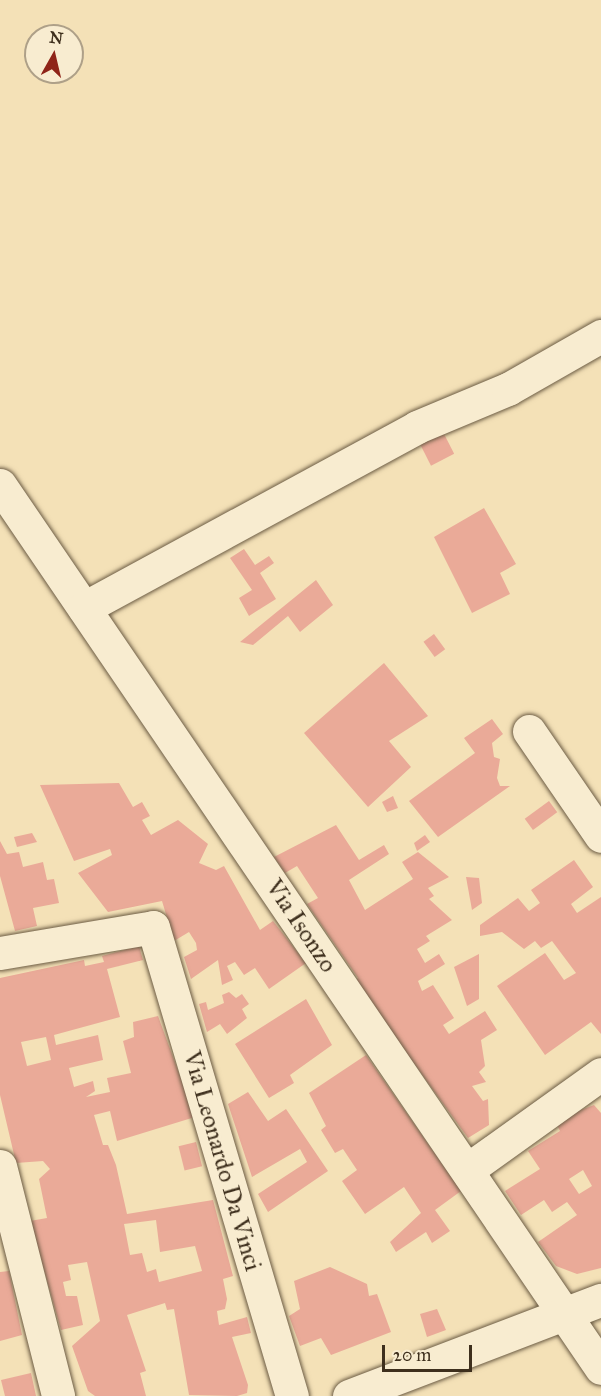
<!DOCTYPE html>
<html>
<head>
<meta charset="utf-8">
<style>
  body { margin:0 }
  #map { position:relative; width:601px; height:1396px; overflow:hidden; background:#f4e1b7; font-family:"IM FELL Great Primer",serif }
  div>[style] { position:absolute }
  .building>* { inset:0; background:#eaaa98; transform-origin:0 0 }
  .roads { filter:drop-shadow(0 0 2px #6c5c44) drop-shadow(0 0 2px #6c5c44) }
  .minor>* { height:33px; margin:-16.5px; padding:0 16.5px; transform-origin:16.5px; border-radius:16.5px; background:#f8ecd0 }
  span { translate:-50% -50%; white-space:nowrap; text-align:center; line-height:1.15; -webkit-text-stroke:6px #f8ecd0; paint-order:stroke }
  .street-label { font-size:24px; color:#3e2f1d }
  .north { position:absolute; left:24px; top:24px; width:60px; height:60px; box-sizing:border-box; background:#f8ecd0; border:2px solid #aea088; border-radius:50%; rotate:8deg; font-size:16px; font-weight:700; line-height:24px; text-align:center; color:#3e2f1d }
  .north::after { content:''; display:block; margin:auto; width:21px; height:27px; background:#8f2418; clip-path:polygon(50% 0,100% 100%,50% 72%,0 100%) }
  .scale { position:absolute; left:382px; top:1345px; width:90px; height:27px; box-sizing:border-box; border:3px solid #3e2f1d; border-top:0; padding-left:8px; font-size:18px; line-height:21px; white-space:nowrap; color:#3e2f1d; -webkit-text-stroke:4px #f8ecd0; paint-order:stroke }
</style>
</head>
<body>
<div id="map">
  <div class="building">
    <i style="left:441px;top:428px;width:29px;height:26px;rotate:63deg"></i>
    <i style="clip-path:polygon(484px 508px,516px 564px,500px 573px,510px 594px,472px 613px,434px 537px)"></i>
    <i style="clip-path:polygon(244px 549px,255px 565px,269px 556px,274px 563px,260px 573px,276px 599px,249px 616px,239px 598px,252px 590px,230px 558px)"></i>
    <i style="clip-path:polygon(316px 580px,333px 605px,300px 632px,288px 616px,253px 645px,240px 642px)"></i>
    <i style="left:434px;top:634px;width:19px;height:13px;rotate:54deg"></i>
    <i style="clip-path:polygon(384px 663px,428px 716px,389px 741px,411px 767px,368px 807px,304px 733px)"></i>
    <i style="clip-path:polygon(492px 719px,503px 734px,492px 743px,494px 757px,500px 759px,497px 778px,500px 786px,510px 786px,438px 837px,409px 801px,475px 753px,464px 738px)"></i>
    <i style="clip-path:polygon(119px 783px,133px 807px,142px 802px,150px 816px,142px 820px,151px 835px,178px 820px,208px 844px,199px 863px,216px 870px,224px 866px,260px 930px,273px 921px,306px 963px,269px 989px,255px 968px,244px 975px,235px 962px,227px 966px,233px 980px,222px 985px,218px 960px,191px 979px,184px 957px,197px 950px,196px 943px,189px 932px,174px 941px,162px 901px,108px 912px,78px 873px,112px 855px,110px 849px,74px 861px,40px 785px)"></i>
    <i style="clip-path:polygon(393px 796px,398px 808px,387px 812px,382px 802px)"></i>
    <i style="left:549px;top:801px;width:14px;height:30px;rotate:54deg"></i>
    <i style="clip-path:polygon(336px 825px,359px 860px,384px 845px,389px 854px,349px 880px,365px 910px,413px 879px,402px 862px,418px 852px,449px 877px,428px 888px,434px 896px,429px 899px,452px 920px,426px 936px,430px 941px,417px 949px,425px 963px,439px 954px,445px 964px,418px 981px,422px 991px,433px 985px,454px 1018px,443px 1025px,449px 1034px,485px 1011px,497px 1030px,481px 1040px,485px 1066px,479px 1072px,486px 1082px,472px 1086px,483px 1101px,488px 1099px,489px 1125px,468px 1138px,354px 981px,358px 978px,307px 904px,318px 898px,297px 866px,285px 873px,274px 857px)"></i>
    <i style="clip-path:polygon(32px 833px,37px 842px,17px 847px,14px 837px)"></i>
    <i style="clip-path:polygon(425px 835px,430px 842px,417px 851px,414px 843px)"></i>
    <i style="clip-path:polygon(0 841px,7px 854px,19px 852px,23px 867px,43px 862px,47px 880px,54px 879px,59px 903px,33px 908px,37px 926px,15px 931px,0 876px)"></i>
    <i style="clip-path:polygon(574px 860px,593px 887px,571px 904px,577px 913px,601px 897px,601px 1034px,591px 1022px,545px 1055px,497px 986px,545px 953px,564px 980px,576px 973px,552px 941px,541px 948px,535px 941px,524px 949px,502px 932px,480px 936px,480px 925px,518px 898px,529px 911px,540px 903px,531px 890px)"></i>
    <i style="clip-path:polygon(466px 877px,479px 878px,482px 903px,472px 910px)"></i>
    <i style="clip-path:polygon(evenodd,139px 946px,143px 960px,107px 969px,120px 1017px,54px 1035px,56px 1045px,98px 1035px,103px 1060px,69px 1068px,74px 1087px,93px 1081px,95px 1091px,86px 1097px,110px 1092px,107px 1078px,131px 1073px,123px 1041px,134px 1037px,133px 1022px,158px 1016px,195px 1117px,117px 1141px,110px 1111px,94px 1115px,103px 1145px,108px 1145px,116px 1165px,127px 1214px,213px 1200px,233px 1276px,223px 1279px,227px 1299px,225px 1309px,217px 1311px,219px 1325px,247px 1317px,251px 1333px,232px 1337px,248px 1385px,247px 1393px,237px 1396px,189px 1395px,174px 1309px,167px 1310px,165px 1303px,127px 1315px,146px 1371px,140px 1373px,146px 1396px,95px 1396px,88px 1391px,72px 1346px,100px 1321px,87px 1262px,68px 1265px,71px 1280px,63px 1282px,66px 1296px,77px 1296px,83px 1325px,61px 1330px,30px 1221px,47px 1218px,39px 1179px,50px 1169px,43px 1161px,16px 1163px,0 1095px,0 978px,84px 960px,85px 966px,104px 962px,102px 956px,139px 946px,46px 1037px,51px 1060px,27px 1066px,21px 1042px,46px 1037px,139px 946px,156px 1220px,160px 1252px,195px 1246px,202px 1271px,159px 1282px,156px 1269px,147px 1272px,142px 1253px,130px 1255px,124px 1224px,156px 1220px)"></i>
    <i style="clip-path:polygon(479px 954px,479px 999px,467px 1006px,454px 967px)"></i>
    <i style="clip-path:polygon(229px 992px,236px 998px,242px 994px,249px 1004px,242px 1009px,247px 1018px,227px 1034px,220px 1024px,207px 1032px,199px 1004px,206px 1002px,208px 1010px,224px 1003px,222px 995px)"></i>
    <i style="clip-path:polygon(306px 999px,332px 1045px,290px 1075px,294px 1083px,269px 1098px,235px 1044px)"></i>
    <i style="clip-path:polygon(366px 1055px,461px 1191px,435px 1210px,450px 1231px,432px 1243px,426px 1232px,396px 1252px,390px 1242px,421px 1213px,404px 1187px,365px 1214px,342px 1181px,357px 1170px,343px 1149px,335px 1153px,321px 1130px,326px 1126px,309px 1093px)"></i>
    <i style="clip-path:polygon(248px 1092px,268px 1121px,286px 1109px,328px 1171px,268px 1212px,258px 1194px,307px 1162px,300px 1149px,252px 1177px,228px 1104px)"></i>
    <i style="clip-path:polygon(evenodd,594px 1105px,601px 1113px,601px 1268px,577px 1274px,556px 1266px,538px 1242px,577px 1215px,567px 1202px,552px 1212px,544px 1200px,521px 1215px,505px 1191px,540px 1169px,528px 1151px,560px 1131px,557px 1125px,573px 1113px,594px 1105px,583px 1170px,592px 1186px,579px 1194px,569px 1179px,583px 1170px)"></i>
    <i style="left:196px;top:1142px;width:25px;height:18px;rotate:76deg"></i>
    <i style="clip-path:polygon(330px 1267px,367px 1284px,369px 1296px,377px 1294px,391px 1332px,331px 1355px,321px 1338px,300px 1346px,289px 1316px,300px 1309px,294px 1281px)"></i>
    <i style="clip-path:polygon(9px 1271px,22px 1335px,0 1341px,0 1272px)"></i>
    <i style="clip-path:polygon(437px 1309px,446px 1330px,427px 1337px,420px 1314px)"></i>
    <i style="clip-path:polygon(31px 1373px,36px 1396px,5px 1396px,1px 1380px)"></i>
  </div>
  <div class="roads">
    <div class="minor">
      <i style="left:0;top:485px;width:1068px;rotate:55.76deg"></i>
      <i style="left:84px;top:608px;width:379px;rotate:-28.5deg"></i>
      <i style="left:417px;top:427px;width:99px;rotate:-22.7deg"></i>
      <i style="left:508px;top:389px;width:107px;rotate:-29.7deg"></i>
      <i style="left:529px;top:731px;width:127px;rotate:55.6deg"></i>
      <i style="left:0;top:953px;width:155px;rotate:-9.6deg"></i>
      <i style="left:153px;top:927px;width:489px;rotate:73.5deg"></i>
      <i style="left:0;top:1166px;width:237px;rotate:75.8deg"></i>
      <i style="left:467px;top:1170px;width:165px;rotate:-35.6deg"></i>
      <i style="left:349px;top:1396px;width:270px;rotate:-20.9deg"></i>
    </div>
  </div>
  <div class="street-label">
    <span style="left:301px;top:926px;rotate:56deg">Via Isonzo</span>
    <span style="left:222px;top:1161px;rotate:74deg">Via Leonardo Da Vinci</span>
  </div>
  <div class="north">N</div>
  <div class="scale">20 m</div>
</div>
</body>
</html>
